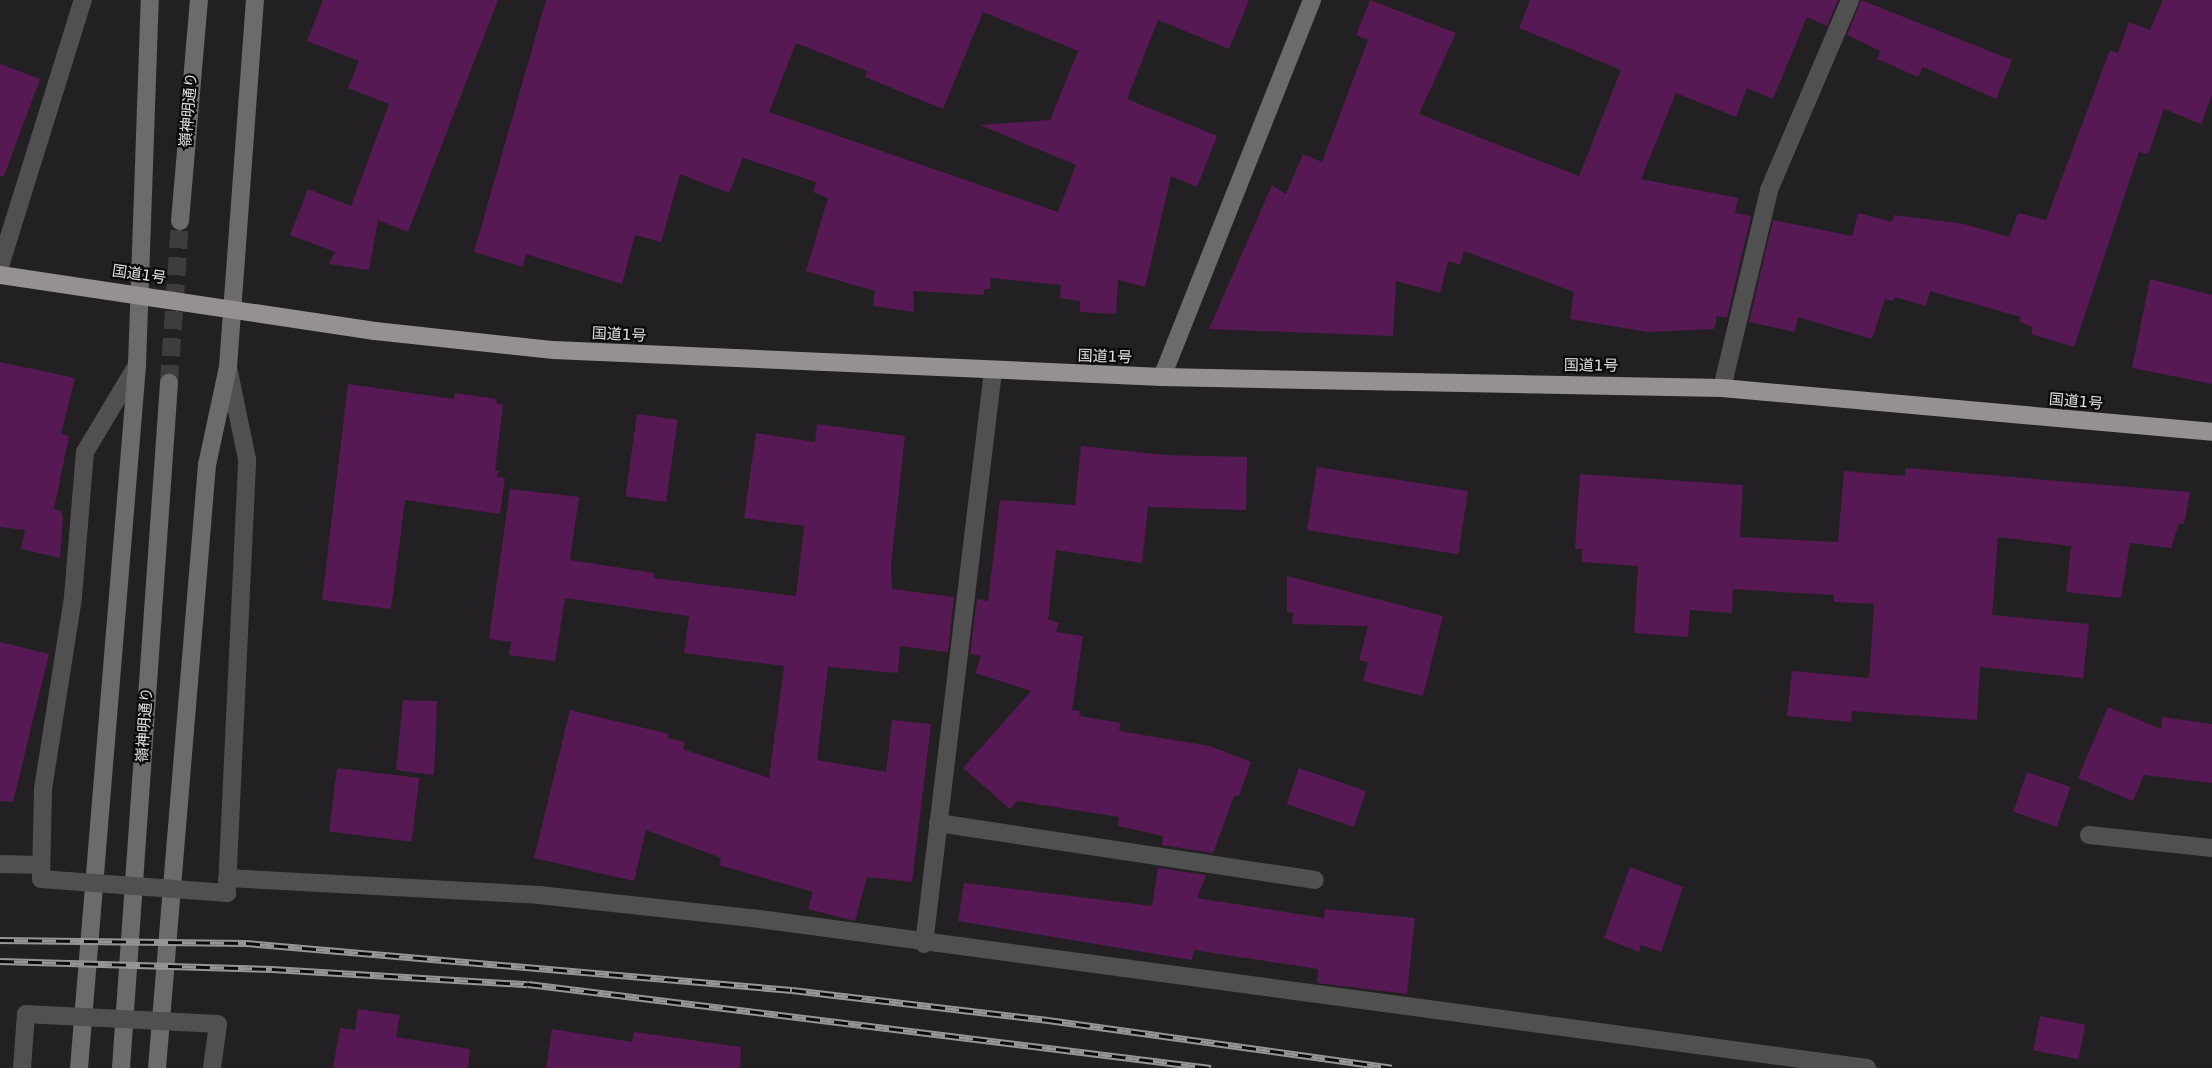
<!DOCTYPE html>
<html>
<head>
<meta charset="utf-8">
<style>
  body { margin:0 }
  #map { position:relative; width:2212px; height:1068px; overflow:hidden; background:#232023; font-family:"DejaVu Sans","Noto Sans JP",sans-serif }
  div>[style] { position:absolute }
  .building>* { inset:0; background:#561954; transform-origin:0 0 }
  .secondary-tunnel>* { height:18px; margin-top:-9px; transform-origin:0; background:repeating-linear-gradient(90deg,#3f3c3f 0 18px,transparent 0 27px) }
  .street>* { height:18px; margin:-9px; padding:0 9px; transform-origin:9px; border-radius:9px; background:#515051 }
  .secondary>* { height:18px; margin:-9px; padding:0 9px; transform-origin:9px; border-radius:9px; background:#6c6a6c }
  .highway>* { height:18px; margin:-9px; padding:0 9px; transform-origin:9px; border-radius:9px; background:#949093 }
  .rail>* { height:7px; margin-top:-3.5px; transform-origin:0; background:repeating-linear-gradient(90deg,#0b0a0b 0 14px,#979597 0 28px); box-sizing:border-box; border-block:2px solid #979597 }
  .street-bridge>* { height:18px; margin:-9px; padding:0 9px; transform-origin:9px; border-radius:9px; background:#515051 }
  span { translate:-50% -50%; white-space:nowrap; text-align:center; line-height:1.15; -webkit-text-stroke:4.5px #0b0a0b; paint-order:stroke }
  .street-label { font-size:15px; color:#e0dee0 }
</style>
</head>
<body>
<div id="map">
  <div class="building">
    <i style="clip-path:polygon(323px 0,498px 0,408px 232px,378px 220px,369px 270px,329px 264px,335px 252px,290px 235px,308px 189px,351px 206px,389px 104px,348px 88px,359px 61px,307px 41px)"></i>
    <i style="clip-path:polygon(evenodd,546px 0,1249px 0,1229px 49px,1158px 20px,1127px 99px,1217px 136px,1197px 187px,1171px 176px,1145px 287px,1118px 280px,1116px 314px,1080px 312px,1080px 301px,1060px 298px,1061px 285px,991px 278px,990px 289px,984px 289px,984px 295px,913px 291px,914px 312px,873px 306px,875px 291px,806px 271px,828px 198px,813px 192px,816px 182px,743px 158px,729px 193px,680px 174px,661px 242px,635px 235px,622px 284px,526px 254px,523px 267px,474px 252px,546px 0,983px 12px,1078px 51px,1050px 120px,980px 125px,1076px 165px,1058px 212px,769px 112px,796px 43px,867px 71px,865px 77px,943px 109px,983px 12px)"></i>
    <i style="clip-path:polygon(1370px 0,1456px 33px,1419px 114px,1579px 176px,1621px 70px,1519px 28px,1530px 0,1838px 0,1827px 26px,1807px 17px,1773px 99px,1747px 88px,1736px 117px,1676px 93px,1641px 179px,1738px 198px,1735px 213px,1751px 216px,1727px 318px,1717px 316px,1714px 329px,1648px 332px,1570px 319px,1574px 292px,1464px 251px,1460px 265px,1448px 261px,1440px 293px,1396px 281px,1393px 336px,1209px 329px,1272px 185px,1286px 194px,1303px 154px,1322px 162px,1368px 40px,1356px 35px)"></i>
    <i style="clip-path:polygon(1861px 0,2012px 60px,1996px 99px,1923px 67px,1918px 77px,1877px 59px,1880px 51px,1847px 35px)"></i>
    <i style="clip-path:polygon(2163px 0,2212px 0,2212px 95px,2201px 124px,2164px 109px,2148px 154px,2139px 152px,2074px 347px,2031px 334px,2033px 327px,2019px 322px,2021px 317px,1930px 291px,1926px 306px,1895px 297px,1893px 301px,1885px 299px,1872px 339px,1798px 317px,1795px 332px,1749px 322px,1773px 220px,1852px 236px,1858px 213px,1892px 222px,1894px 215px,1964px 224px,2009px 237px,2018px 213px,2046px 220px,2110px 50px,2118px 53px,2129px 22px,2150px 30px)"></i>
    <i style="clip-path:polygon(0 64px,40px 79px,4px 176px,0 176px)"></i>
    <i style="clip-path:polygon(2150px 279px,2212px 295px,2212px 384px,2132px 368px)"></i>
    <i style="clip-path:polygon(0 362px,75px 378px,61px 434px,69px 436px,54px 509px,61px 511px,63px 519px,60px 558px,21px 549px,25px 530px,0 527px)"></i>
    <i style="clip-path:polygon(348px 384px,454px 399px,455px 393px,497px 399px,496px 403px,503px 405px,495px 471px,499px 471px,497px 477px,505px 478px,500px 514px,405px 500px,391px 609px,322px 600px)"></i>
    <i style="left:637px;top:414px;width:41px;height:83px;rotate:8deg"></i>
    <i style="clip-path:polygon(817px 424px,905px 436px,891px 565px,892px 589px,954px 597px,948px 652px,900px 646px,898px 673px,828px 667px,817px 760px,886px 772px,892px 720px,931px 724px,912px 882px,867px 877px,855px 921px,808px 909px,813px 892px,719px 865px,721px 858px,646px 830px,634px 881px,534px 858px,570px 710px,669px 734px,668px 738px,685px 742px,683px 749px,769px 778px,784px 666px,684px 653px,689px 616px,565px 598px,555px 661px,509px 655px,511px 642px,489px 639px,510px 489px,579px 497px,570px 560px,654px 573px,653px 578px,796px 596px,804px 526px,744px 518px,756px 433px,815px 442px)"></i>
    <i style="clip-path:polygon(1081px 446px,1164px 455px,1247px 457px,1246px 510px,1148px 507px,1142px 563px,1056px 550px,1048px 619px,1059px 623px,1056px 632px,1083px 636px,1072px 710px,1080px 711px,1079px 716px,1121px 723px,1119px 731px,1210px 746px,1251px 762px,1239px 796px,1234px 796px,1213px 853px,1162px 845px,1163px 836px,1118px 826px,1119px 817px,1017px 801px,1010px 809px,963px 768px,1031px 691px,975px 673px,981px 656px,970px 654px,977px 599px,988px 601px,1000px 500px,1075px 505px)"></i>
    <i style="left:1317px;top:467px;width:153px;height:64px;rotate:9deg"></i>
    <i style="clip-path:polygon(1906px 468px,2190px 492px,2184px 524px,2179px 523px,2171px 548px,2130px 543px,2121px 598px,2066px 592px,2071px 546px,1998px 537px,1992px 615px,2089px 624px,2083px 678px,1980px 667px,1977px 720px,1852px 711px,1851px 722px,1787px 716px,1792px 671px,1869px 678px,1874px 604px,1834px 602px,1834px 595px,1733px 589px,1732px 613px,1690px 610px,1688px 637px,1634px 633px,1638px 566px,1582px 562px,1582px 549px,1575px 549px,1580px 474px,1743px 485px,1740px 537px,1838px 542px,1844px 471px,1905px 476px)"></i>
    <i style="clip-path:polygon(1287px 576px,1443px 616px,1423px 696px,1363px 681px,1368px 662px,1359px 660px,1368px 626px,1292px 624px,1293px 613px,1287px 612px)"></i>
    <i style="clip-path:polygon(0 642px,49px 654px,13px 802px,0 801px)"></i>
    <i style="clip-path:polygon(403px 700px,437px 701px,434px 775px,396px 770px)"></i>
    <i style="clip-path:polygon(2108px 707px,2161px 729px,2162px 717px,2212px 724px,2212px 783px,2144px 775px,2133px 801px,2078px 778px)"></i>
    <i style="left:337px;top:768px;width:83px;height:64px;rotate:7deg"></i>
    <i style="left:1299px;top:768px;width:71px;height:38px;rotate:19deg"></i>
    <i style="left:2027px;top:772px;width:46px;height:42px;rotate:19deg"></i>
    <i style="clip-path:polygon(1630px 867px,1683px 887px,1661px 952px,1641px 945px,1639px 952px,1604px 938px)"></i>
    <i style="clip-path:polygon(1158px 868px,1206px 875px,1197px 898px,1324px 918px,1325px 909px,1415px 918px,1407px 994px,1317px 983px,1318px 969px,1194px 950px,1192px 960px,958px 921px,964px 883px,1152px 906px)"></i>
    <i style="clip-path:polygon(358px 1009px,400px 1015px,396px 1037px,470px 1049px,468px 1068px,333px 1068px,340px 1028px,355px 1030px)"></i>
    <i style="left:2040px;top:1016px;width:46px;height:35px;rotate:11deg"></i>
    <i style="clip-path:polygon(552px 1029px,632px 1042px,634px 1032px,741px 1047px,740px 1068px,546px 1068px)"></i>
  </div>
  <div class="secondary-tunnel">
    <i style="left:169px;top:383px;width:162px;rotate:-86.1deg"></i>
  </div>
  <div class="street">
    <i style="left:0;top:266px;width:279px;rotate:-72.7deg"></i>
    <i style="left:1722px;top:388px;width:204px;rotate:-76.6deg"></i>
    <i style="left:1769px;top:190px;width:207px;rotate:-66.9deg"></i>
    <i style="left:938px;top:823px;width:381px;rotate:8.6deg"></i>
    <i style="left:2089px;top:835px;width:124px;rotate:6deg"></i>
    <i style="left:0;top:864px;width:41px;rotate:1.4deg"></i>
    <i style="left:227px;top:878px;width:312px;rotate:3.1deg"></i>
    <i style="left:539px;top:895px;width:214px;rotate:6.2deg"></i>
    <i style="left:752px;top:918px;width:1125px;rotate:7.66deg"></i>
    <i style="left:41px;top:879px;width:90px;rotate:-88.7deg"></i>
    <i style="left:43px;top:789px;width:194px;rotate:-81.1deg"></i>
    <i style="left:73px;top:597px;width:145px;rotate:-85.3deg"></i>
    <i style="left:85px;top:452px;width:101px;rotate:-59.1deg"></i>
    <i style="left:227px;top:888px;width:429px;rotate:-87.3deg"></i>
    <i style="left:247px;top:459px;width:94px;rotate:-101.7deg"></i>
    <i style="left:924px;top:944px;width:577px;rotate:-83.13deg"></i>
    <i style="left:22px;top:1068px;width:54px;rotate:-85.8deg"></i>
    <i style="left:212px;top:1068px;width:44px;rotate:-82.2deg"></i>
  </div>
  <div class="secondary">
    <i style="left:180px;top:221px;width:222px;rotate:-85.1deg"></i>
    <i style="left:1162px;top:377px;width:406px;rotate:-68.3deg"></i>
    <i style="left:79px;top:1068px;width:705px;rotate:-85.28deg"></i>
    <i style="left:137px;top:365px;width:365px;rotate:-88deg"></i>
    <i style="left:121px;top:1068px;width:687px;rotate:-85.99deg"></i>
    <i style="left:157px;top:1068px;width:605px;rotate:-85.26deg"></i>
    <i style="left:207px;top:465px;width:100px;rotate:-77.9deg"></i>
    <i style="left:228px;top:367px;width:368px;rotate:-85.8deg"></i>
  </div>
  <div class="highway">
    <i style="left:0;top:275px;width:379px;rotate:8.5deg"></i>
    <i style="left:375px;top:331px;width:180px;rotate:6.1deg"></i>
    <i style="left:554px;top:350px;width:609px;rotate:2.54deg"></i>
    <i style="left:1162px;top:377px;width:560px;rotate:1.13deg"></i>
    <i style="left:1722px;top:388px;width:492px;rotate:5.1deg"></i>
  </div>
  <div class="rail">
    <i style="left:0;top:940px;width:246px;rotate:0.7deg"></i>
    <i style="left:246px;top:943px;width:548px;rotate:4.92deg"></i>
    <i style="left:792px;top:990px;width:258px;rotate:6.7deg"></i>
    <i style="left:1048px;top:1020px;width:347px;rotate:7.9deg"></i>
    <i style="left:0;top:961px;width:272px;rotate:1.7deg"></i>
    <i style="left:272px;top:969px;width:256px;rotate:3.4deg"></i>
    <i style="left:528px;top:984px;width:688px;rotate:7.01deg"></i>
  </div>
  <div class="street-bridge">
    <i style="left:41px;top:879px;width:187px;rotate:4.3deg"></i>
    <i style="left:26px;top:1014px;width:192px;rotate:3deg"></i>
  </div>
  <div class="street-label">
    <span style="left:189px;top:110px;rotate:-85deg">嶺神明通り</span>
    <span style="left:139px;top:275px;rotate:8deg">国道1号</span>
    <span style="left:619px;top:335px;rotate:3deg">国道1号</span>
    <span style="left:1105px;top:357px;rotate:2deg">国道1号</span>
    <span style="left:1591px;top:366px;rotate:1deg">国道1号</span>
    <span style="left:2076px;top:402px;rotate:5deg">国道1号</span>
    <span style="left:145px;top:725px;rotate:-86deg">嶺神明通り</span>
  </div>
</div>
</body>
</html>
